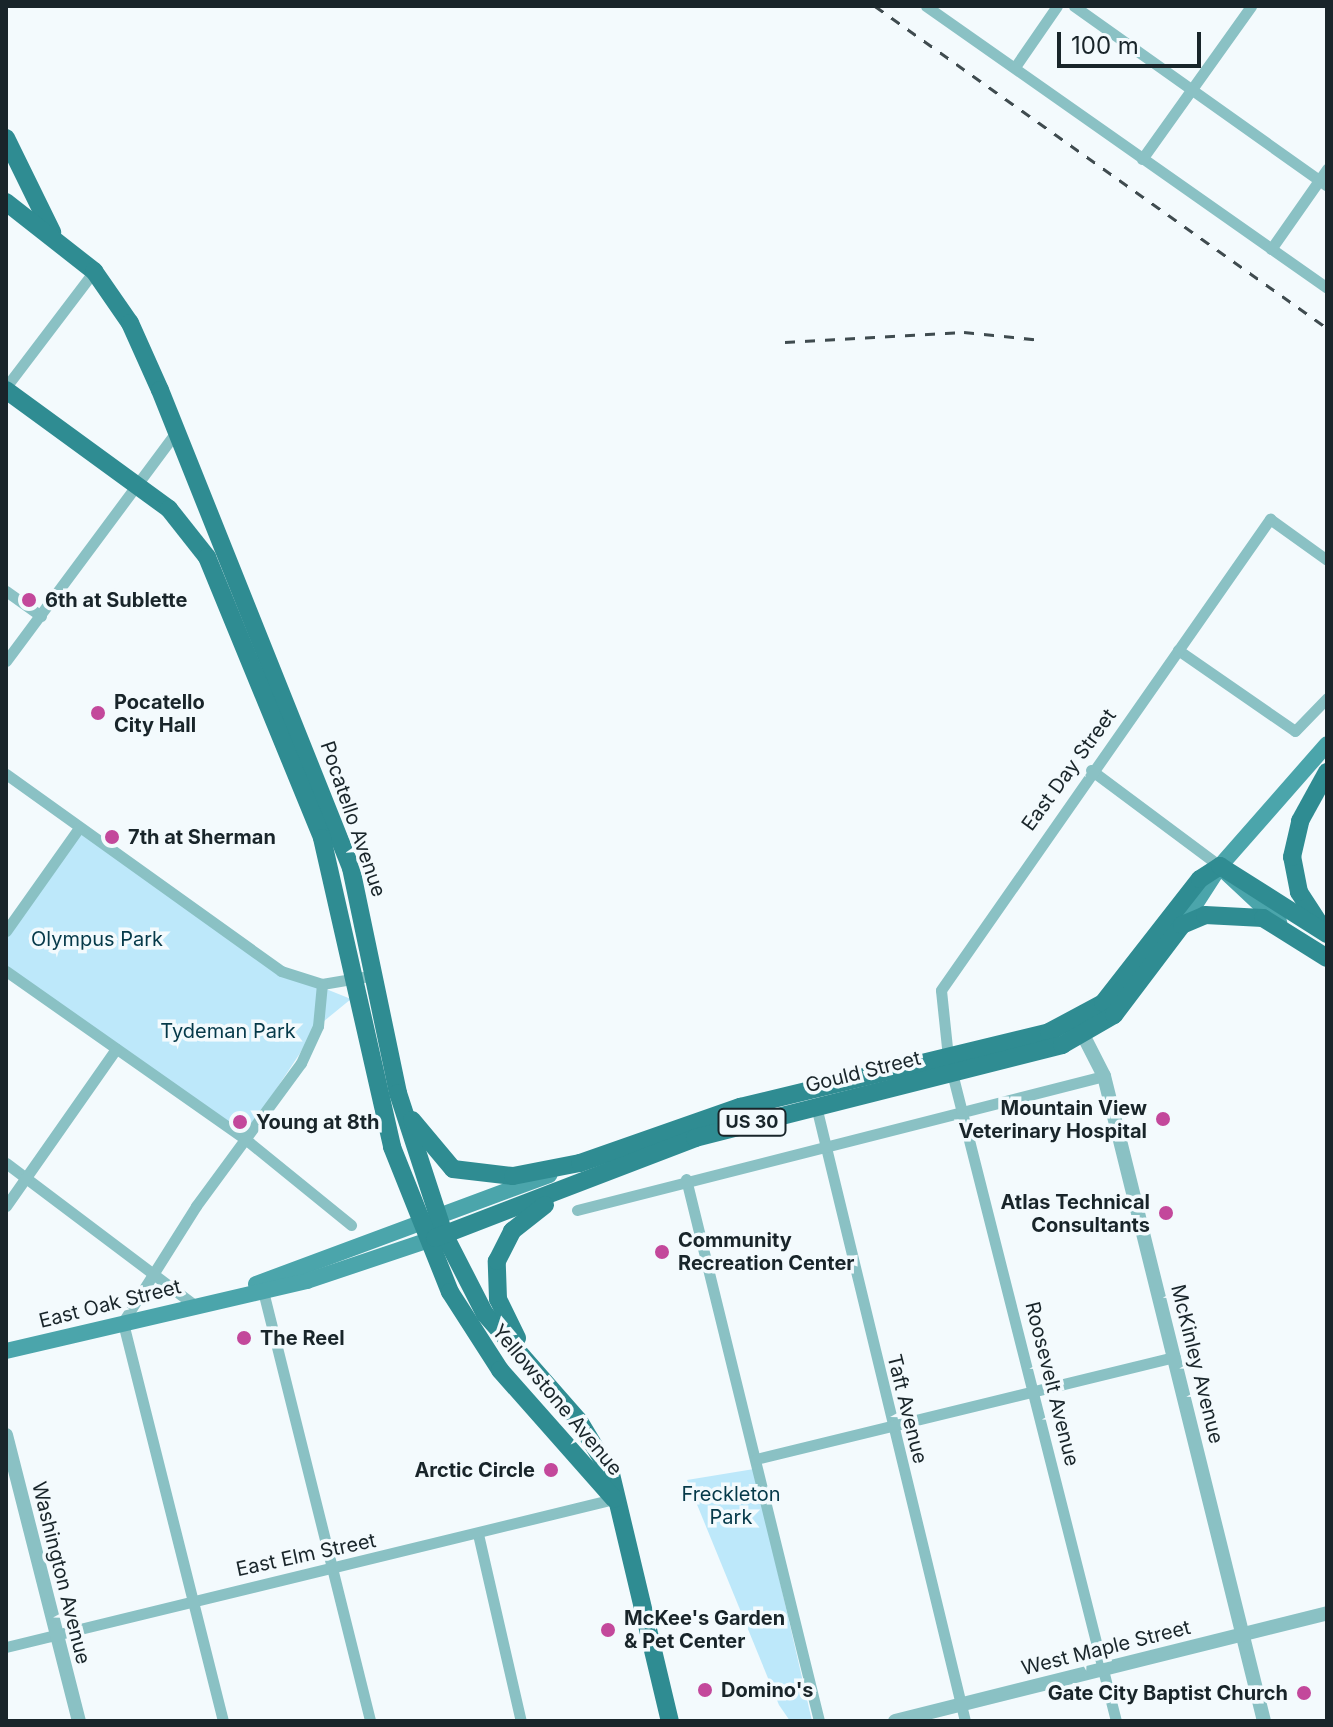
<!DOCTYPE html>
<html>
<head>
<meta charset="utf-8">
<style>
  body { margin:0 }
  #map { position:relative; width:1333px; height:1727px; overflow:hidden; background:#f3fafd; font-family:Inter,sans-serif }
  div>[style] { position:absolute }
  .green>* { inset:0; background:#bde8fa }
  .minor>* { height:11px; margin:-5.5px; padding:0 5.5px; transform-origin:5.5px; border-radius:5.5px; background:#8ac1c4 }
  .tertiary>* { height:14px; margin:-7px; padding:0 7px; transform-origin:7px; border-radius:7px; background:#8ac1c4 }
  .secondary>* { height:16px; margin:-8px; padding:0 8px; transform-origin:8px; border-radius:8px; background:#4ba5ab }
  .primary>* { height:18px; margin:-9px; padding:0 9px; transform-origin:9px; border-radius:9px; background:#2f8c92 }
  .rail>* { height:3px; margin-top:-1.5px; transform-origin:0; background:repeating-linear-gradient(90deg,#3f4b4f 0 10px,transparent 0 20px) }
  .dots>* { width:22px; height:22px; translate:-50% -50%; box-sizing:border-box; border:4px solid #f3fafd; border-radius:50% }
  span { translate:-50% -50%; white-space:nowrap; text-align:center; line-height:1.15; -webkit-text-stroke:7px #f3fafd; paint-order:stroke }
  .shield-label span { padding:2px 6px; background:#f3fafd; border:2px solid; border-radius:6px; -webkit-text-stroke-width:0 }
  .shield-label { font-size:18px; color:#19252a; font-weight:700 }
  .poi-label { font-size:20px; color:#19252a; font-weight:700 }
  .left { translate:0 -50%; text-align:left }
  .right { translate:-100% -50%; text-align:right }
  .street-label { font-size:20px; color:#19252a }
  .park-label { font-size:20px; color:#053949 }
  .frame { position:absolute; inset:0; border:8px solid #19252a; pointer-events:none }
  .scale { position:absolute; left:1057px; top:32px; width:144px; height:36px; box-sizing:border-box; border:4px solid #19252a; border-top:0; padding-left:10px; font-size:24px; line-height:28px; white-space:nowrap; color:#19252a; -webkit-text-stroke:6px #f3fafd; paint-order:stroke }
</style>
</head>
<body>
<div id="map">
  <div class="green">
    <i style="clip-path:polygon(79px 828px,281px 971px,351px 999px,318px 1026px,244px 1138px,6px 971px,6px 931px)"></i>
    <i style="clip-path:polygon(754px 1469px,812px 1721px,790px 1721px,779px 1705px,687px 1480px)"></i>
  </div>
  <div class="minor">
    <i style="left:926px;top:6px;width:490px;rotate:35.1deg"></i>
    <i style="left:1074px;top:6px;width:310px;rotate:35.4deg"></i>
    <i style="left:1015px;top:67px;width:74px;rotate:-55.5deg"></i>
    <i style="left:1142px;top:159px;width:188px;rotate:-54.5deg"></i>
    <i style="left:1271px;top:249px;width:98px;rotate:-55deg"></i>
    <i style="left:6px;top:387px;width:146px;rotate:-52.8deg"></i>
    <i style="left:6px;top:591px;width:43px;rotate:35.5deg"></i>
    <i style="left:1178px;top:650px;width:142px;rotate:34.7deg"></i>
    <i style="left:1295px;top:731px;width:46px;rotate:-45.9deg"></i>
    <i style="left:6px;top:661px;width:285px;rotate:-53.4deg"></i>
    <i style="left:1091px;top:770px;width:161px;rotate:36.7deg"></i>
    <i style="left:6px;top:774px;width:338px;rotate:35.6deg"></i>
    <i style="left:281px;top:971px;width:43px;rotate:17.6deg"></i>
    <i style="left:322px;top:984px;width:54px;rotate:-9.6deg"></i>
    <i style="left:6px;top:931px;width:126px;rotate:-54.7deg"></i>
    <i style="left:6px;top:971px;width:291px;rotate:35.1deg"></i>
    <i style="left:244px;top:1138px;width:138px;rotate:39.1deg"></i>
    <i style="left:816px;top:1106px;width:633px;rotate:76.38deg"></i>
    <i style="left:6px;top:1163px;width:234px;rotate:37deg"></i>
    <i style="left:686px;top:1179px;width:558px;rotate:76.21deg"></i>
    <i style="left:6px;top:1206px;width:192px;rotate:-55deg"></i>
    <i style="left:577px;top:1210px;width:544px;rotate:-14.27deg"></i>
    <i style="left:262px;top:1287px;width:447px;rotate:76deg"></i>
    <i style="left:756px;top:1459px;width:431px;rotate:-13.7deg"></i>
    <i style="left:478px;top:1534px;width:192px;rotate:77.1deg"></i>
    <i style="left:6px;top:1647px;width:626px;rotate:-13.68deg"></i>
    <i style="left:223px;top:1721px;width:411px;rotate:-104.1deg"></i>
    <i style="left:123px;top:1322px;width:137px;rotate:-57.8deg"></i>
    <i style="left:196px;top:1206px;width:177px;rotate:-53.7deg"></i>
    <i style="left:301px;top:1063px;width:41px;rotate:-65.3deg"></i>
    <i style="left:318px;top:1026px;width:42px;rotate:-84.6deg"></i>
    <i style="left:1116px;top:1721px;width:685px;rotate:-104.2deg"></i>
    <i style="left:948px;top:1057px;width:67px;rotate:-96deg"></i>
    <i style="left:941px;top:990px;width:575px;rotate:-55.07deg"></i>
    <i style="left:1270px;top:519px;width:70px;rotate:35.7deg"></i>
  </div>
  <div class="tertiary">
    <i style="left:1078px;top:1025px;width:57px;rotate:63deg"></i>
    <i style="left:1104px;top:1076px;width:665px;rotate:76.07deg"></i>
    <i style="left:6px;top:1435px;width:295px;rotate:75.7deg"></i>
    <i style="left:895px;top:1721px;width:445px;rotate:-14deg"></i>
  </div>
  <div class="secondary">
    <i style="left:1220px;top:867px;width:81px;rotate:43deg"></i>
    <i style="left:1182px;top:925px;width:70px;rotate:-57.2deg"></i>
    <i style="left:1220px;top:866px;width:162px;rotate:-48.7deg"></i>
    <i style="left:256px;top:1284px;width:313px;rotate:-20.4deg"></i>
    <i style="left:6px;top:1351px;width:309px;rotate:-13.1deg"></i>
    <i style="left:307px;top:1281px;width:129px;rotate:-18.6deg"></i>
  </div>
  <div class="primary">
    <i style="left:6px;top:138px;width:105px;rotate:63.9deg"></i>
    <i style="left:6px;top:202px;width:112px;rotate:38.1deg"></i>
    <i style="left:94px;top:271px;width:63px;rotate:55.3deg"></i>
    <i style="left:130px;top:323px;width:73px;rotate:65.9deg"></i>
    <i style="left:160px;top:390px;width:515px;rotate:68.22deg"></i>
    <i style="left:351px;top:868px;width:230px;rotate:78.2deg"></i>
    <i style="left:398px;top:1093px;width:148px;rotate:71.9deg"></i>
    <i style="left:444px;top:1234px;width:90px;rotate:62.9deg"></i>
    <i style="left:485px;top:1314px;width:142px;rotate:48.7deg"></i>
    <i style="left:579px;top:1421px;width:62px;rotate:58.9deg"></i>
    <i style="left:611px;top:1474px;width:254px;rotate:76.6deg"></i>
    <i style="left:6px;top:390px;width:202px;rotate:36.1deg"></i>
    <i style="left:169px;top:509px;width:61px;rotate:51.6deg"></i>
    <i style="left:207px;top:557px;width:304px;rotate:67.7deg"></i>
    <i style="left:322px;top:838px;width:317px;rotate:77.2deg"></i>
    <i style="left:392px;top:1147px;width:156px;rotate:68.2deg"></i>
    <i style="left:450px;top:1292px;width:93px;rotate:57.3deg"></i>
    <i style="left:500px;top:1370px;width:172px;rotate:48.5deg"></i>
    <i style="left:1319px;top:923px;width:37px;rotate:-123deg"></i>
    <i style="left:1299px;top:892px;width:36px;rotate:-101deg"></i>
    <i style="left:1292px;top:857px;width:37px;rotate:-77deg"></i>
    <i style="left:1300px;top:821px;width:56px;rotate:-61.1deg"></i>
    <i style="left:412px;top:1120px;width:64px;rotate:50.1deg"></i>
    <i style="left:453px;top:1169px;width:60px;rotate:6.7deg"></i>
    <i style="left:513px;top:1176px;width:68px;rotate:-11deg"></i>
    <i style="left:580px;top:1163px;width:170px;rotate:-19.3deg"></i>
    <i style="left:740px;top:1107px;width:318px;rotate:-13.6deg"></i>
    <i style="left:1049px;top:1032px;width:61px;rotate:-28.2deg"></i>
    <i style="left:1103px;top:1003px;width:157px;rotate:-52deg"></i>
    <i style="left:1200px;top:879px;width:24px;rotate:-33deg"></i>
    <i style="left:1220px;top:866px;width:127px;rotate:32.4deg"></i>
    <i style="left:435px;top:1238px;width:279px;rotate:-21deg"></i>
    <i style="left:695px;top:1138px;width:379px;rotate:-14.2deg"></i>
    <i style="left:1062px;top:1045px;width:60px;rotate:-30deg"></i>
    <i style="left:1114px;top:1015px;width:113px;rotate:-52.9deg"></i>
    <i style="left:1182px;top:925px;width:25px;rotate:-23deg"></i>
    <i style="left:1205px;top:915px;width:58px;rotate:3deg"></i>
    <i style="left:1263px;top:918px;width:75px;rotate:32deg"></i>
    <i style="left:517px;top:1338px;width:43px;rotate:-116deg"></i>
    <i style="left:498px;top:1299px;width:38px;rotate:-92deg"></i>
    <i style="left:497px;top:1261px;width:34px;rotate:-63deg"></i>
    <i style="left:512px;top:1231px;width:42px;rotate:-38.2deg"></i>
  </div>
  <div class="rail">
    <i style="left:875px;top:6px;width:555px;rotate:35.47deg"></i>
    <i style="left:785px;top:342px;width:179px;rotate:-3.2deg"></i>
    <i style="left:964px;top:332px;width:78px;rotate:5.9deg"></i>
  </div>
  <div class="dots">
    <i style="left:29px;top:600px;background:#c3489b"></i>
    <i style="left:98px;top:713px;background:#c3489b"></i>
    <i style="left:112px;top:837px;background:#c3489b"></i>
    <i style="left:1163px;top:1119px;background:#c3489b"></i>
    <i style="left:240px;top:1122px;background:#c3489b"></i>
    <i style="left:1166px;top:1213px;background:#c3489b"></i>
    <i style="left:662px;top:1252px;background:#c3489b"></i>
    <i style="left:244px;top:1338px;background:#c3489b"></i>
    <i style="left:551px;top:1470px;background:#c3489b"></i>
    <i style="left:608px;top:1630px;background:#c3489b"></i>
    <i style="left:705px;top:1690px;background:#c3489b"></i>
    <i style="left:1304px;top:1693px;background:#c3489b"></i>
  </div>
  <div class="shield-label">
    <span style="left:752px;top:1122px">US 30</span>
  </div>
  <div class="poi-label">
    <span class="left" style="left:45px;top:600px">6th at Sublette</span>
    <span class="left" style="left:114px;top:714px">Pocatello<br>City Hall</span>
    <span class="left" style="left:128px;top:837px">7th at Sherman</span>
    <span class="right" style="left:1147px;top:1120px">Mountain View<br>Veterinary Hospital</span>
    <span class="left" style="left:256px;top:1122px">Young at 8th</span>
    <span class="right" style="left:1150px;top:1214px">Atlas Technical<br>Consultants</span>
    <span class="left" style="left:678px;top:1252px">Community<br>Recreation Center</span>
    <span class="left" style="left:260px;top:1338px">The Reel</span>
    <span class="right" style="left:535px;top:1470px">Arctic Circle</span>
    <span class="left" style="left:624px;top:1630px">McKee's Garden<br>&amp; Pet Center</span>
    <span class="left" style="left:721px;top:1690px">Domino's</span>
    <span class="right" style="left:1288px;top:1693px">Gate City Baptist Church</span>
  </div>
  <div class="street-label">
    <span style="left:1069px;top:770px;rotate:-54deg">East Day Street</span>
    <span style="left:353px;top:819px;rotate:71deg">Pocatello Avenue</span>
    <span style="left:863px;top:1072px;rotate:-14deg">Gould Street</span>
    <span style="left:110px;top:1304px;rotate:-14deg">East Oak Street</span>
    <span style="left:1197px;top:1364px;rotate:76deg">McKinley Avenue</span>
    <span style="left:1052px;top:1384px;rotate:76deg">Roosevelt Avenue</span>
    <span style="left:557px;top:1400px;rotate:50deg">Yellowstone Avenue</span>
    <span style="left:907px;top:1409px;rotate:76deg">Taft Avenue</span>
    <span style="left:306px;top:1555px;rotate:-12deg">East Elm Street</span>
    <span style="left:61px;top:1573px;rotate:76deg">Washington Avenue</span>
    <span style="left:1106px;top:1648px;rotate:-14deg">West Maple Street</span>
  </div>
  <div class="park-label">
    <span style="left:97px;top:939px">Olympus Park</span>
    <span style="left:228px;top:1031px">Tydeman Park</span>
    <span style="left:731px;top:1506px">Freckleton<br>Park</span>
  </div>
  <div class="frame"></div>
  <div class="scale">100 m</div>
</div>
</body>
</html>
